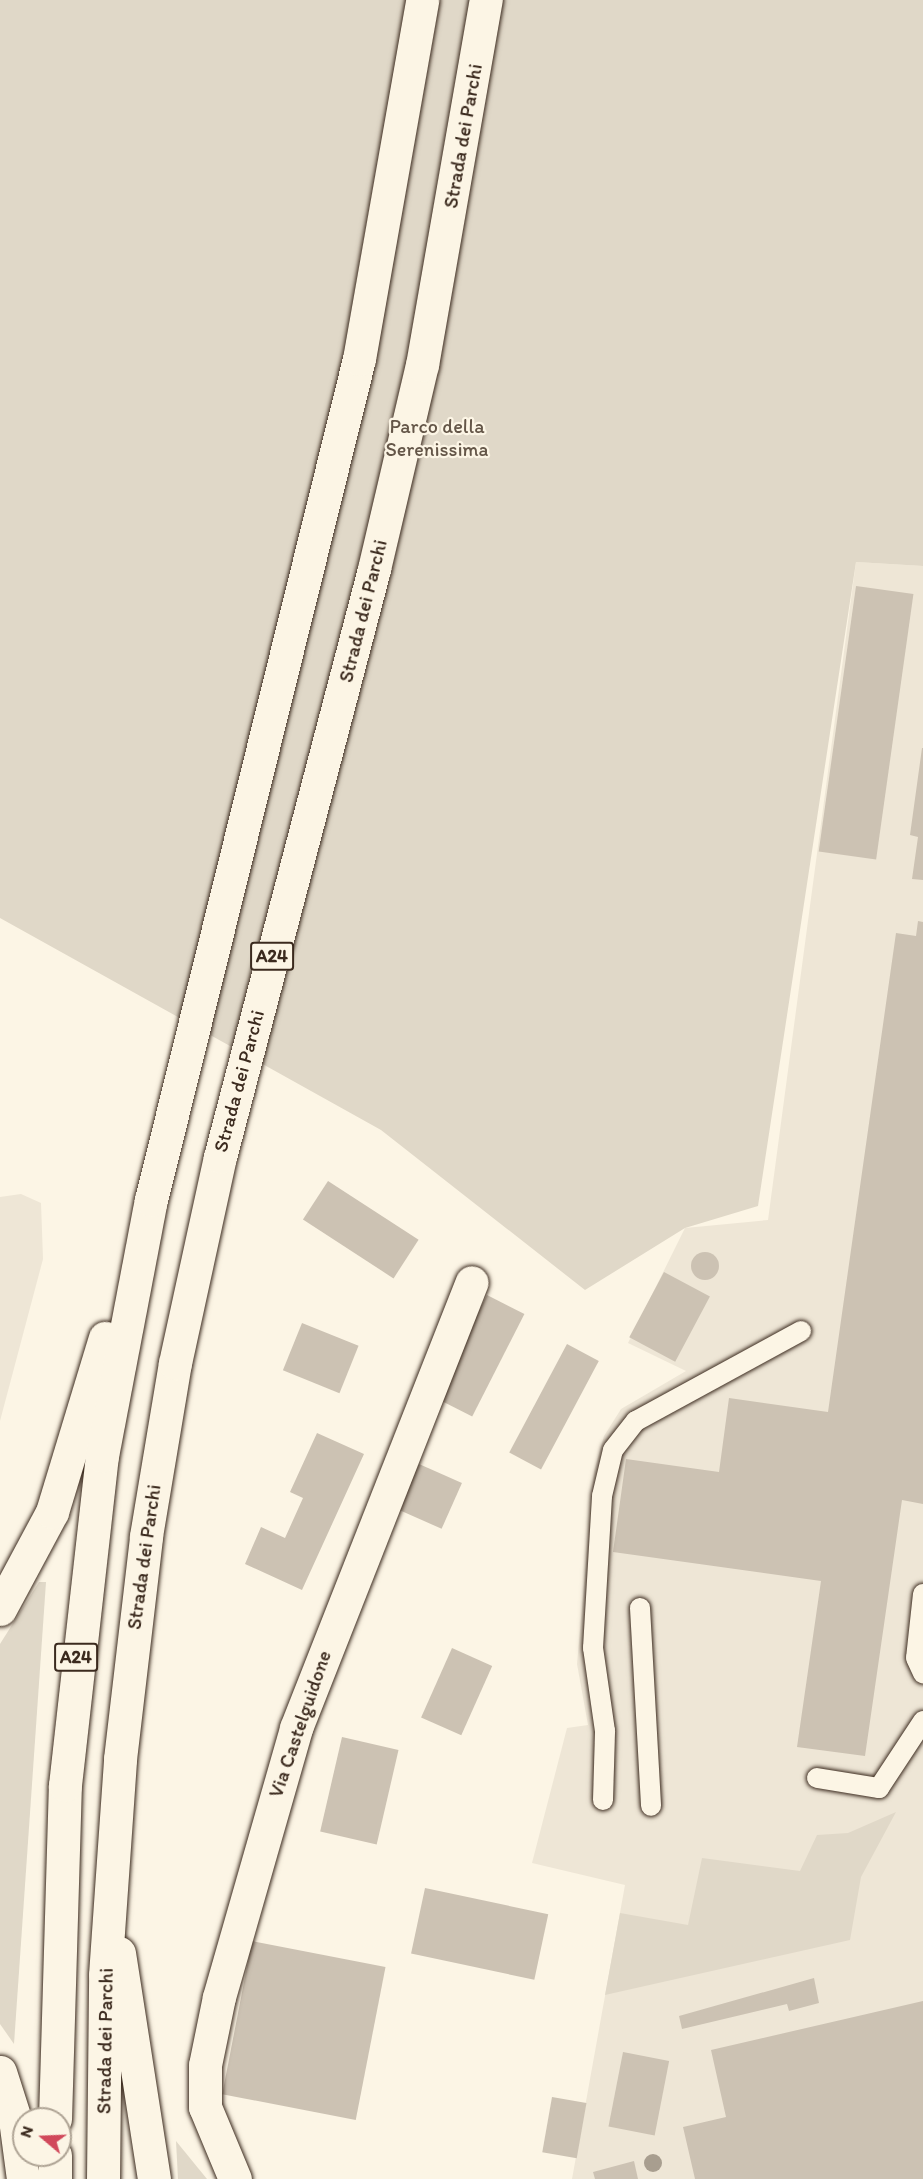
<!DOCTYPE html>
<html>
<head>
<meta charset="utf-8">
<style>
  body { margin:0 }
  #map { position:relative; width:923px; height:2179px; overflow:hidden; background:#fcf5e5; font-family:Itim,sans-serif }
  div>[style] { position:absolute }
  .built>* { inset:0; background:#eee6d6 }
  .green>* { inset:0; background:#e0d8c8 }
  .building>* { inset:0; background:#ccc2b3; transform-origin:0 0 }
  .round { border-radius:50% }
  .roads { filter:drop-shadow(0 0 2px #3b2a1e) drop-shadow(0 0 2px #3b2a1e) }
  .service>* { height:20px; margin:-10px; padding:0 10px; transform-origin:10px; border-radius:10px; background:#fcf5e5 }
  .minor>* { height:33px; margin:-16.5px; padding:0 16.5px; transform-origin:16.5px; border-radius:16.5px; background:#fcf5e5 }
  .motorway>* { height:33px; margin:-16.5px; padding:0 16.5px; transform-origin:16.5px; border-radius:16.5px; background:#fcf5e5 }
  .trees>* { width:18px; height:18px; margin:-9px; border-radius:50%; background:#a89e8f }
  span { translate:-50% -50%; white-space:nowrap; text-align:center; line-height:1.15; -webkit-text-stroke:4.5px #fcf5e5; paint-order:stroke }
  .shield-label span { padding:2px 4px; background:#fcf5e5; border:2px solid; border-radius:4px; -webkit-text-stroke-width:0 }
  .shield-label { font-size:18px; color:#3b2a1e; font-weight:700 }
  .street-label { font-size:20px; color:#3b2a1e }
  .park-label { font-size:20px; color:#645648 }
  .north { position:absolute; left:12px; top:2107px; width:60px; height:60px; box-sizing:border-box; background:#fcf5e5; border:2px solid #afa495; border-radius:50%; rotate:289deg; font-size:16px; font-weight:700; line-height:24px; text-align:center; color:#3b2a1e }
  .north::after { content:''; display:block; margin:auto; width:21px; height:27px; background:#d1495b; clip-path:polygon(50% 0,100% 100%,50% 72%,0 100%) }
</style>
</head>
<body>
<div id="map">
  <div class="built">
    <i style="clip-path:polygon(856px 562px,923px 566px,923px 2179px,572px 2179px,625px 1885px,532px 1863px,567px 1728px,588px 1725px,577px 1664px,594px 1471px,604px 1436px,621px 1409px,686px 1371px,628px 1343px,685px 1228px,768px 1220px)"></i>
    <i style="clip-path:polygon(21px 1194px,41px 1203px,43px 1259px,0 1421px,0 1197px)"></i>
  </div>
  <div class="green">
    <i style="clip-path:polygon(0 0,923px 0,923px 566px,856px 562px,758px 1206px,685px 1228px,585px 1290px,381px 1130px,0 918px)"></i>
    <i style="clip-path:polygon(39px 1582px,46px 1582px,14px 2044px,0 2024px,0 1644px)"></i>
    <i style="clip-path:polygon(896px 1812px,861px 1877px,850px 1940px,605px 1995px,620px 1913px,688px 1925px,702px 1858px,800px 1871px,817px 1835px,848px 1833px)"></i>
    <i style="clip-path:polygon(176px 2141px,207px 2179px,178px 2179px)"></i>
  </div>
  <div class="building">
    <i style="left:856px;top:586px;width:58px;height:268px;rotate:8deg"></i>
    <i style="clip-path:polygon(922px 748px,923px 748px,923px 880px,912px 879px,918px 837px,910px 835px)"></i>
    <i style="clip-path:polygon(918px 921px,923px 922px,923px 1504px,902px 1500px,865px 1756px,797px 1747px,821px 1581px,613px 1552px,626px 1459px,719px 1472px,729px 1398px,828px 1412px,896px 933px,916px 936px)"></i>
    <i style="left:328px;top:1181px;width:108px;height:46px;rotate:33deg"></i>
    <i class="round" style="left:691px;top:1252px;width:28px;height:28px"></i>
    <i style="left:664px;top:1272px;width:52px;height:74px;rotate:28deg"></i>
    <i style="left:487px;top:1295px;width:42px;height:115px;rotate:27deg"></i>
    <i style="left:302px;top:1323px;width:61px;height:51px;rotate:22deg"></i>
    <i style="left:567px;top:1344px;width:36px;height:123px;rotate:28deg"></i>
    <i style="clip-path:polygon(317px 1433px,364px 1454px,302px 1590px,245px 1564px,261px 1527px,285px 1538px,303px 1498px,290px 1492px)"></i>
    <i style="left:419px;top:1464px;width:47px;height:50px;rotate:24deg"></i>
    <i style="left:452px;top:1648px;width:44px;height:76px;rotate:24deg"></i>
    <i style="left:342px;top:1737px;width:58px;height:97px;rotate:13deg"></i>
    <i style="left:425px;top:1888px;width:126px;height:67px;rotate:12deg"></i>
    <i style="left:252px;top:1941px;width:136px;height:156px;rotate:11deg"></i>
    <i style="clip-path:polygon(814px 1978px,819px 2003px,789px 2011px,787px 2004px,682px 2029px,679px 2016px)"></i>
    <i style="clip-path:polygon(923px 2001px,923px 2179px,695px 2179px,683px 2127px,726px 2117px,711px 2050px)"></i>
    <i style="left:623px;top:2052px;width:47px;height:76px;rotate:11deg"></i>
    <i style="left:552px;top:2097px;width:35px;height:56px;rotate:10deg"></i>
    <i style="clip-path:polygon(634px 2161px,638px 2179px,595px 2179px,593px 2172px)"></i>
  </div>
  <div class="roads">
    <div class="service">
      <i style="left:923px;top:1594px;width:64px;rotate:96.2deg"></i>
      <i style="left:916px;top:1658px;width:17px;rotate:65deg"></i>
      <i style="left:640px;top:1608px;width:198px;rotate:86.8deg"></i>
      <i style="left:817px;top:1778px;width:63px;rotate:9.2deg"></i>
      <i style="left:879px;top:1788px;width:80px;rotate:-56.7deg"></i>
      <i style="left:603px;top:1800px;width:69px;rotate:-88.3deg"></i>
      <i style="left:605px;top:1731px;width:84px;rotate:-98.2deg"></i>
      <i style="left:593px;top:1648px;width:152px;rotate:-86.6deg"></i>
      <i style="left:602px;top:1496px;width:47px;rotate:-76.6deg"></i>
      <i style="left:613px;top:1450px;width:37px;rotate:-52deg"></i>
      <i style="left:636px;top:1421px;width:188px;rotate:-28.6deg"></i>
    </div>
    <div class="minor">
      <i style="left:235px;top:2179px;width:78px;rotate:-112.6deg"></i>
      <i style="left:205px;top:2107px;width:42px;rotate:-90deg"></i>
      <i style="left:205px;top:2065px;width:69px;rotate:-78.4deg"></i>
      <i style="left:219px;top:1997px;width:280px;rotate:-74deg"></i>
      <i style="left:296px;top:1728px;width:479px;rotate:-68.5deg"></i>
    </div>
    <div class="motorway">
      <i style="left:0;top:1609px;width:110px;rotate:-61.8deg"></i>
      <i style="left:52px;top:1512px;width:182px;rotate:-73.1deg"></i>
      <i style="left:119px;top:1953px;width:229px;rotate:81.2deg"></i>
      <i style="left:0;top:2072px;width:49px;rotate:72.3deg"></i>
      <i style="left:15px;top:2119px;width:61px;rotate:82.4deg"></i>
      <i style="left:55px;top:2119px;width:334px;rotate:-88.3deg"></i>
      <i style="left:65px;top:1785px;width:331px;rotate:-83.6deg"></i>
      <i style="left:102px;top:1456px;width:261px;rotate:-79.2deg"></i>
      <i style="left:151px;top:1200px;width:866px;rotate:-76.11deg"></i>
      <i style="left:359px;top:359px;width:364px;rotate:-80deg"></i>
      <i style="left:55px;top:2155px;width:24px;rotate:90deg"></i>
      <i style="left:103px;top:2179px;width:204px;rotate:-89.4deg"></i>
      <i style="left:105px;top:1975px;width:217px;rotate:-86deg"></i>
      <i style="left:120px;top:1759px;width:225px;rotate:-83.3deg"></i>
      <i style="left:146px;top:1536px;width:175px;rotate:-80.5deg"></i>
      <i style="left:175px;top:1363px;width:211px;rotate:-77.7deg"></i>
      <i style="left:220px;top:1157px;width:608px;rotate:-75.32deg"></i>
      <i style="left:374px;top:569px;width:210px;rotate:-76.8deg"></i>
      <i style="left:422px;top:365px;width:371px;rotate:-80.1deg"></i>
    </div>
  </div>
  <div class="trees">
    <i style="left:653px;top:2163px"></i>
  </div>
  <div class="shield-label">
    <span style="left:272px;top:956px">A24</span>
    <span style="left:76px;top:1657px">A24</span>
  </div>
  <div class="street-label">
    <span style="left:463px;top:136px;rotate:-80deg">Strada dei Parchi</span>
    <span style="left:363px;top:611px;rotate:-76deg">Strada dei Parchi</span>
    <span style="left:239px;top:1081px;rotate:-75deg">Strada dei Parchi</span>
    <span style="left:144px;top:1557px;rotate:-82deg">Strada dei Parchi</span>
    <span style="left:300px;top:1724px;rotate:-71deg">Via Castelguidone</span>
    <span style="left:105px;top:2041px;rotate:-89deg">Strada dei Parchi</span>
  </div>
  <div class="park-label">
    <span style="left:437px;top:438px">Parco della<br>Serenissima</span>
  </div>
  <div class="north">N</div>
</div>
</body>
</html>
